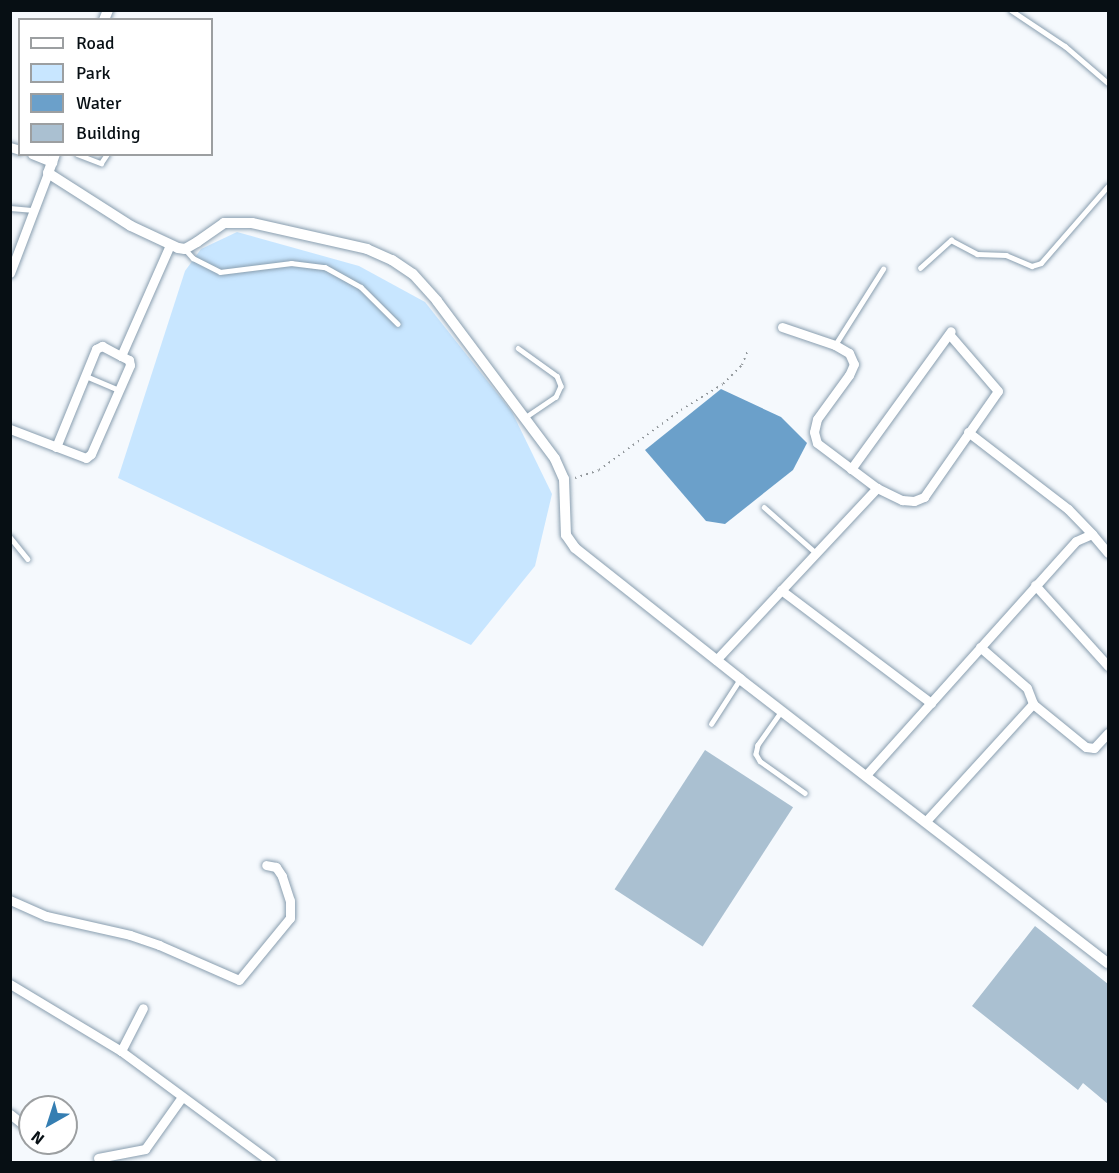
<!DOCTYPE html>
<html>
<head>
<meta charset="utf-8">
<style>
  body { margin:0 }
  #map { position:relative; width:1119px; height:1173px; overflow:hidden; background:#f5f9fd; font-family:Signika,sans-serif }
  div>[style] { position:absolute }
  .green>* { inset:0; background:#c8e6ff }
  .water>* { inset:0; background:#6ba0ca }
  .building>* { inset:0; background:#aac0d1; transform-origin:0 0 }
  .path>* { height:2px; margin-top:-1px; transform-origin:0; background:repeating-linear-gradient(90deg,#92989c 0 1.5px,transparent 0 6px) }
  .roads { filter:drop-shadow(0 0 2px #899eaf) drop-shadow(0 0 2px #899eaf) }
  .service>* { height:4.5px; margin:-2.25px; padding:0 2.25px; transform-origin:2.25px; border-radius:2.25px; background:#fff }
  .minor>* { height:9px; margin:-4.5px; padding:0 4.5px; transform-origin:4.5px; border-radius:4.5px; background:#fff }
  .tertiary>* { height:10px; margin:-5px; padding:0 5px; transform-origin:5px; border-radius:5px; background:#fff }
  span { translate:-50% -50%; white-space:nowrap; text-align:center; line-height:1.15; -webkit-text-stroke:5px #fff; paint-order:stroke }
  .frame { position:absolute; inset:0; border:12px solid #070f14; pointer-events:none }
  .legend { position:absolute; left:18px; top:18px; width:195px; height:138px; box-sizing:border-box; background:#fff; border:2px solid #9c9fa1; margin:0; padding:8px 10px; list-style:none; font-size:18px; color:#070f14 }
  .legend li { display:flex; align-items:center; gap:12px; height:30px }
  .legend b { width:30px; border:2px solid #9c9fa1 }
  .north { position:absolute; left:18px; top:1095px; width:60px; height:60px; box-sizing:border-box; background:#fff; border:2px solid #9c9fa1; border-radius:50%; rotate:219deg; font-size:16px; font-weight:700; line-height:24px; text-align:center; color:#070f14 }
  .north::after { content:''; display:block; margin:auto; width:21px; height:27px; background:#357eb2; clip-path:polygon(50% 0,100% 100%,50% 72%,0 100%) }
</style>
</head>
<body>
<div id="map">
  <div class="green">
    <i style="clip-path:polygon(237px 232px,359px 266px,425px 302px,512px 412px,552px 494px,535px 566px,471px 645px,118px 478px,185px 271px,201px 249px)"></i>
  </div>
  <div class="water">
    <i style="clip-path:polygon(721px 389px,781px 417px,807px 443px,793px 470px,725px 524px,706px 521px,645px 450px)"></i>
  </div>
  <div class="building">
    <i style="left:705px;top:750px;width:105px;height:166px;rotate:33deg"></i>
    <i style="clip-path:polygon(1035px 926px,1108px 984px,1108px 1104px,1083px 1083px,1078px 1090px,972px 1006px)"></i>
  </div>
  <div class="path">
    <i style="left:575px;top:478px;width:25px;rotate:-18deg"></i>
    <i style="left:599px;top:470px;width:102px;rotate:-36.2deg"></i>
    <i style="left:681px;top:410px;width:49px;rotate:-31.8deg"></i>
    <i style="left:723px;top:384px;width:27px;rotate:-45deg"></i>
    <i style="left:742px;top:365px;width:16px;rotate:-68deg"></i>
  </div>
  <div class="roads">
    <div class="service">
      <i style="left:1011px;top:10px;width:65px;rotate:33.7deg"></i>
      <i style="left:1065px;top:46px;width:57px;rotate:40.7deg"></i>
      <i style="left:77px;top:154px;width:26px;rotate:21deg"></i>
      <i style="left:101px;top:163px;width:11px;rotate:-56deg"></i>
      <i style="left:10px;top:208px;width:24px;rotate:5deg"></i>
      <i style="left:185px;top:249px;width:12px;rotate:48deg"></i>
      <i style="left:193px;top:258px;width:30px;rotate:27deg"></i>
      <i style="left:220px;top:272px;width:72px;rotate:-7.2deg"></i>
      <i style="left:291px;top:263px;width:34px;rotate:7deg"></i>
      <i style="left:325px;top:267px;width:41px;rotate:29.1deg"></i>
      <i style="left:361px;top:287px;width:52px;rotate:45deg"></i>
      <i style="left:920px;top:268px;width:42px;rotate:-42.1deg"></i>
      <i style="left:951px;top:240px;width:30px;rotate:28deg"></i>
      <i style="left:977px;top:254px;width:29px;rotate:2deg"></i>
      <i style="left:1006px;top:255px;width:28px;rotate:23deg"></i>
      <i style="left:1032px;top:266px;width:9px;rotate:-18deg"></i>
      <i style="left:1041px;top:263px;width:102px;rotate:-49deg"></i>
      <i style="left:835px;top:345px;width:90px;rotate:-57.7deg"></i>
      <i style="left:518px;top:348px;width:48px;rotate:35.7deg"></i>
      <i style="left:557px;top:376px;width:11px;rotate:68deg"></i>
      <i style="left:561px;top:386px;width:12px;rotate:114deg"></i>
      <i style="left:556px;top:397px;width:36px;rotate:146deg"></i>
      <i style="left:86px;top:376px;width:36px;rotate:23deg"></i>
      <i style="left:764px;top:507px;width:69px;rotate:41.5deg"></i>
      <i style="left:10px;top:537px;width:28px;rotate:51deg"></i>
      <i style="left:782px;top:711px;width:42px;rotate:125.2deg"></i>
      <i style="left:758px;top:745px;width:9px;rotate:103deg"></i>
      <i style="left:756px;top:754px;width:8px;rotate:60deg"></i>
      <i style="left:760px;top:761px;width:55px;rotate:35.4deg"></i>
      <i style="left:711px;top:724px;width:54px;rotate:-57.2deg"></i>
    </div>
    <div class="minor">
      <i style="left:10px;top:147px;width:10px;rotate:17deg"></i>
      <i style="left:32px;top:154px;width:22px;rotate:22deg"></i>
      <i style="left:10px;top:273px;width:107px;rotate:-69.2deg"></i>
      <i style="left:782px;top:327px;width:56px;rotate:18.8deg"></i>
      <i style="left:835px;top:345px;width:16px;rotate:30deg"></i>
      <i style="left:849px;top:353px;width:12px;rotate:66deg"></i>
      <i style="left:854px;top:364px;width:12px;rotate:114deg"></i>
      <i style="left:849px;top:375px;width:54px;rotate:126deg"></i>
      <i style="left:817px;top:419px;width:13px;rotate:103deg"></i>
      <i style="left:814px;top:432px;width:11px;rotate:75deg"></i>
      <i style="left:817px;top:443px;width:75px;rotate:36.9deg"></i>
      <i style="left:877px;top:488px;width:28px;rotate:26deg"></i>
      <i style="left:902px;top:500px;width:12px;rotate:5deg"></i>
      <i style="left:914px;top:501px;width:11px;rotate:-22deg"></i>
      <i style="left:924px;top:497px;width:129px;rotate:-55.1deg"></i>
      <i style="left:998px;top:391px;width:75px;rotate:-130.7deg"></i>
      <i style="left:10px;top:429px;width:81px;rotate:20.9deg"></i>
      <i style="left:86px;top:458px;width:6px;rotate:-39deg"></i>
      <i style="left:91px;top:454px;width:97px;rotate:-66.3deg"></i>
      <i style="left:130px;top:365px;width:5px;rotate:-101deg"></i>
      <i style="left:129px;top:360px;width:9px;rotate:-153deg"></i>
      <i style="left:121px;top:356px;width:121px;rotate:-66.2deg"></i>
      <i style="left:968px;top:432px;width:126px;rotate:37.6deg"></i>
      <i style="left:1068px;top:509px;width:35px;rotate:46deg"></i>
      <i style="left:56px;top:447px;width:106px;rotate:-67.8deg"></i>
      <i style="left:96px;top:349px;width:7px;rotate:-27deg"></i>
      <i style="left:102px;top:346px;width:21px;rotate:28deg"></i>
      <i style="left:851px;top:469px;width:170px;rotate:-54.1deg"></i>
      <i style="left:1035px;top:585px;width:109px;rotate:48deg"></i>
      <i style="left:781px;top:590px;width:188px;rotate:37deg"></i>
      <i style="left:980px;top:647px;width:62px;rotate:41.1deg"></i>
      <i style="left:1027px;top:688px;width:17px;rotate:69deg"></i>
      <i style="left:716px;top:660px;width:236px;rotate:-46.9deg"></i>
      <i style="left:866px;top:775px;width:314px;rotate:-48.1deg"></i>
      <i style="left:1076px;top:541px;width:17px;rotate:-24deg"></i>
      <i style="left:1092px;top:534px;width:25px;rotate:50deg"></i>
      <i style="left:926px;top:821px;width:159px;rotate:-47.6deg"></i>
      <i style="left:1033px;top:704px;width:68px;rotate:39.1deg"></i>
      <i style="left:1086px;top:747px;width:8px;rotate:7deg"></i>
      <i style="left:1094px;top:748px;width:21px;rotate:-47deg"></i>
      <i style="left:10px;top:900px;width:39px;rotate:24deg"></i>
      <i style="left:46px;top:916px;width:86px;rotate:12.7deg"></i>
      <i style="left:130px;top:935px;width:31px;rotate:19deg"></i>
      <i style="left:159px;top:945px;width:87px;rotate:23.6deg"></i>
      <i style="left:239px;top:980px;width:80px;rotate:-50.6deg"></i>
      <i style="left:290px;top:918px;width:17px;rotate:-90deg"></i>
      <i style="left:290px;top:901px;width:26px;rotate:-108deg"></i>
      <i style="left:282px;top:876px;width:11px;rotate:-124deg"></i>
      <i style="left:276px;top:867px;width:10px;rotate:-169deg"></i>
      <i style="left:10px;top:984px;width:130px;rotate:31.1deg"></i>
      <i style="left:121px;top:1051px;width:187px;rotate:36.5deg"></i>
      <i style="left:121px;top:1051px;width:48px;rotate:-62.9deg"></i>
      <i style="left:10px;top:1114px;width:26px;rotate:39deg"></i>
      <i style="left:98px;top:1158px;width:48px;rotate:-10.8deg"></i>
      <i style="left:145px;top:1149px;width:64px;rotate:-54.6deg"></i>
    </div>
    <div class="tertiary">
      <i style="left:104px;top:20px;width:11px;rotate:-68deg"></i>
      <i style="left:55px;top:154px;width:20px;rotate:110deg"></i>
      <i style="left:48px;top:173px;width:98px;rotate:32.6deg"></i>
      <i style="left:131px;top:226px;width:52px;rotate:25.1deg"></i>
      <i style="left:178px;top:248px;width:7px;rotate:8deg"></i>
      <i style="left:185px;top:249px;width:14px;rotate:-30deg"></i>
      <i style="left:197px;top:242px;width:33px;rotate:-35deg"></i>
      <i style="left:224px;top:223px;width:28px"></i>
      <i style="left:252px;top:223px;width:118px;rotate:12.7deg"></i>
      <i style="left:367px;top:249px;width:27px;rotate:24deg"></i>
      <i style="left:392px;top:260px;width:25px;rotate:34deg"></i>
      <i style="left:413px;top:274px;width:36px;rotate:48deg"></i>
      <i style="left:437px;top:301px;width:197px;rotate:53.2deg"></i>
      <i style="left:555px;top:459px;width:22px;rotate:66deg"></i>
      <i style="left:564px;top:479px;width:56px;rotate:88deg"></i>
      <i style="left:566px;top:535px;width:16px;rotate:55deg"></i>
      <i style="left:575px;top:548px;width:211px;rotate:38.4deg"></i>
      <i style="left:740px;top:679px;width:465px;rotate:37.7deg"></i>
    </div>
  </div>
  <div class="frame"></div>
  <ul class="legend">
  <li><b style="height:8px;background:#fff"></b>Road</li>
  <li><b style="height:16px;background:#c8e6ff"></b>Park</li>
  <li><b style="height:16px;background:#6ba0ca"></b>Water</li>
  <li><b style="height:16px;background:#aac0d1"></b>Building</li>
  </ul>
  <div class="north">N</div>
</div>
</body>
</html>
